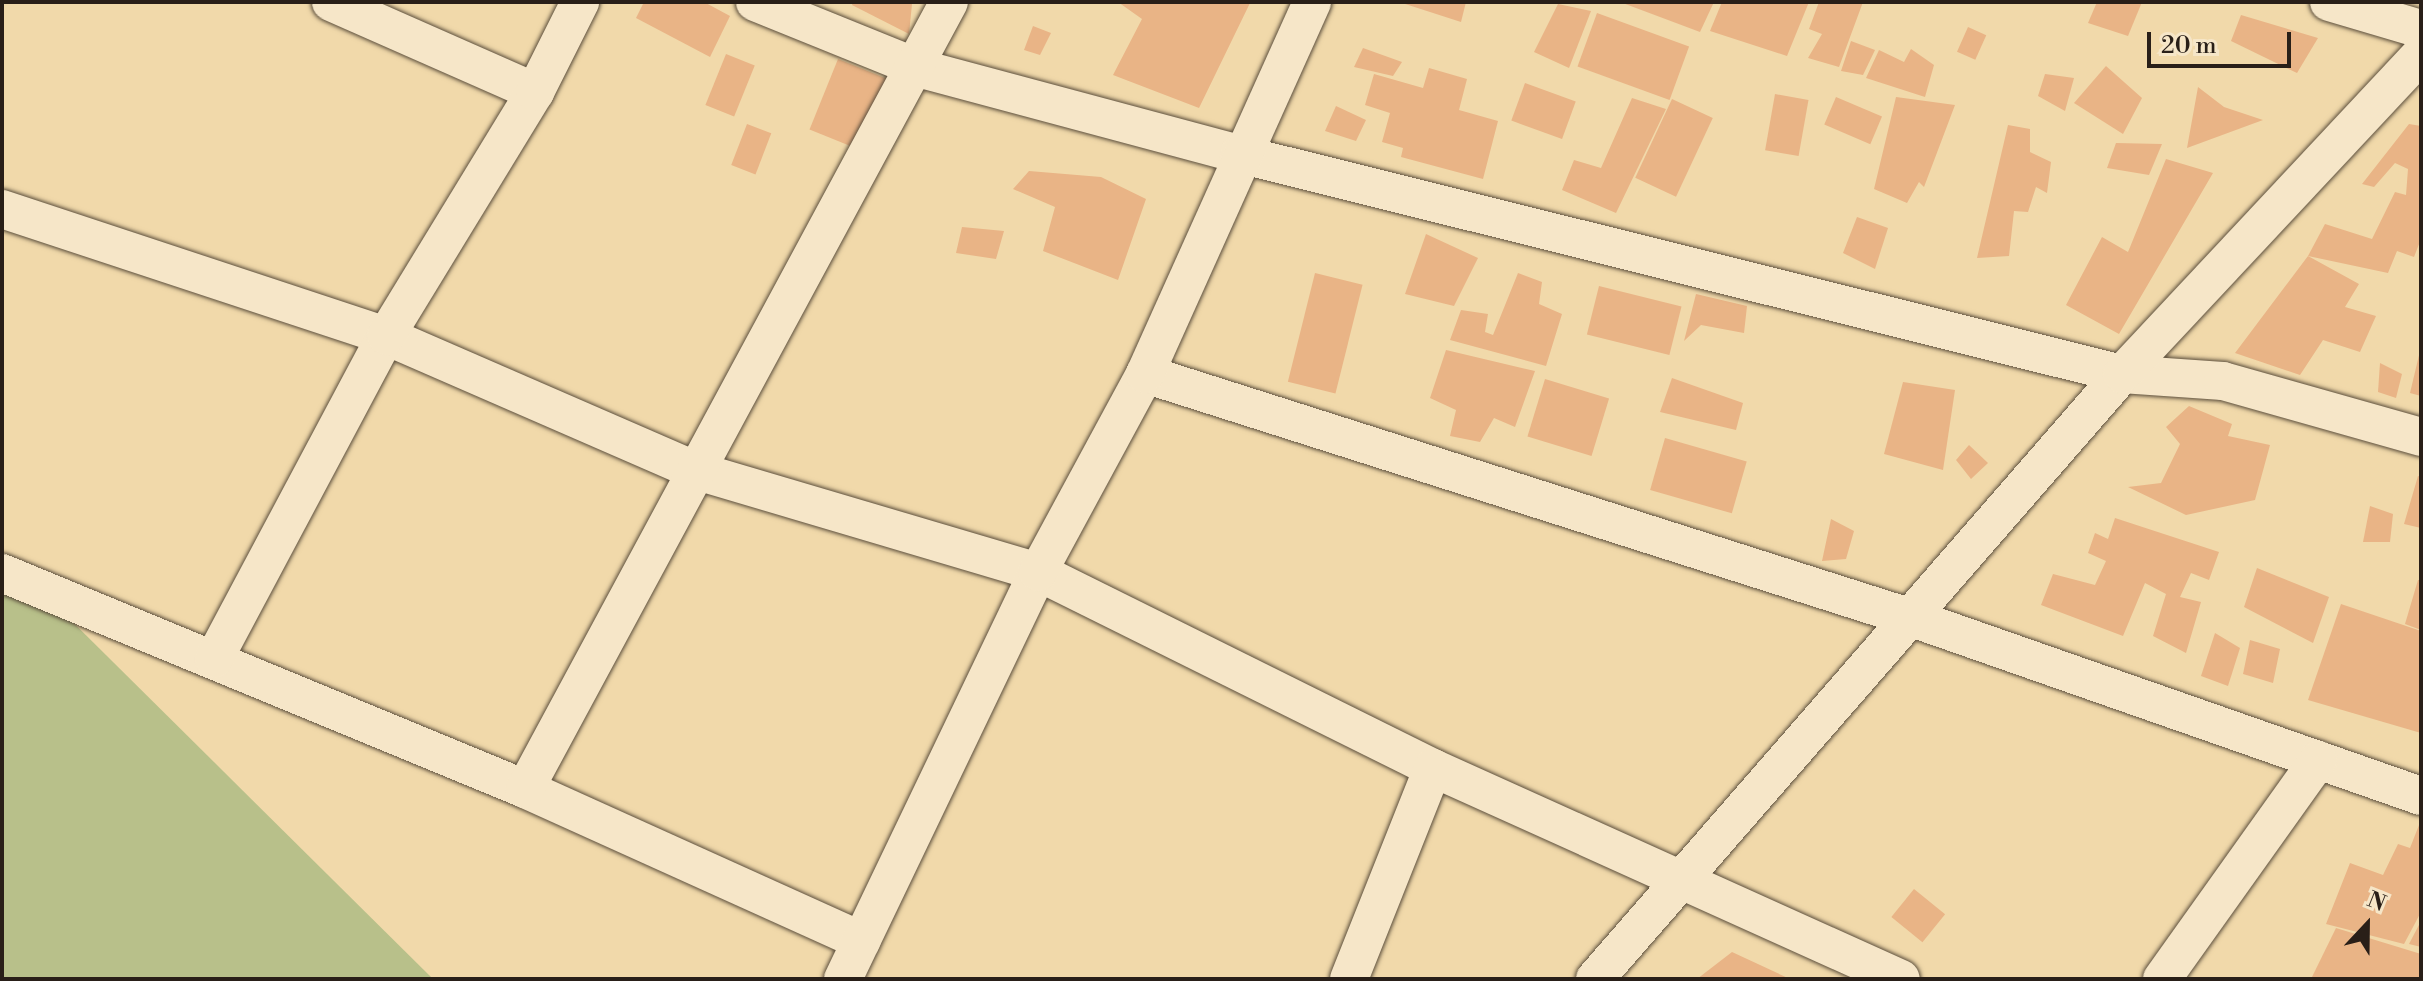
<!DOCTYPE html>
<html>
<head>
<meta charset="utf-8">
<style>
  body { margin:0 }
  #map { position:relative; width:2423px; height:981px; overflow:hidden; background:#f1d9aa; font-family:"Libre Bodoni",serif }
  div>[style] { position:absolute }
  .green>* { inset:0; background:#b8c08a }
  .building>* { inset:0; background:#e9b486; transform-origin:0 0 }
  .roads { filter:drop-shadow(0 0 2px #5b4e3c) drop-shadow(0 0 2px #5b4e3c) }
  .street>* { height:38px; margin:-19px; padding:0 19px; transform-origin:19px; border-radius:19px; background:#f6e6c8 }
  span { translate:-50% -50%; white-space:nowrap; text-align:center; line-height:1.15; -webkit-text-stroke:7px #f6e6c8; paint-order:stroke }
  .frame { position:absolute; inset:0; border:4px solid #291f18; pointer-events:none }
  .north { position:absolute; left:2327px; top:885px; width:80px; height:80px; -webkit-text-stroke:6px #f6e6c8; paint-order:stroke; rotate:22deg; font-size:22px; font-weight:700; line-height:32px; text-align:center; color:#291f18 }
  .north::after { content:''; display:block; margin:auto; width:28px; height:36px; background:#291f18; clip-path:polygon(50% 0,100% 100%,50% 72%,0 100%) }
  .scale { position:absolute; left:2147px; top:32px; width:144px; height:36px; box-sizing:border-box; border:4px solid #291f18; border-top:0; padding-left:10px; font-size:24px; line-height:28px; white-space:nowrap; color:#291f18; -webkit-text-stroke:6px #f6e6c8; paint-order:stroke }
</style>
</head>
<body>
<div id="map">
  <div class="green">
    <i style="clip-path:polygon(2px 552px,433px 979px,2px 979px)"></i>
  </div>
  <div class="building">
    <i style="clip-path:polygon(644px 2px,704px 2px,730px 16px,710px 57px,636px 18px)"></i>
    <i style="clip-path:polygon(853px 2px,912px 4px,909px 34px,852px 5px)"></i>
    <i style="clip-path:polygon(1118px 2px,1250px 3px,1199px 108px,1113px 75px,1142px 19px)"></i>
    <i style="clip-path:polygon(1399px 2px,1466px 2px,1461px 22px)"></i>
    <i style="clip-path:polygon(1620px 2px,1714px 2px,1700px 32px)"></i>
    <i style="clip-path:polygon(1722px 2px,1809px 2px,1787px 56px,1710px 31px)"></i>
    <i style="clip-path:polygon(1819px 2px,1863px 2px,1839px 67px,1808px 58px,1822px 34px,1809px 29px)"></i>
    <i style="clip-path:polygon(2097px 2px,2142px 2px,2128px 36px,2088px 23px)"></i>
    <i style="clip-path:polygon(1558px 4px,1591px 11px,1569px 68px,1534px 52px)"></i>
    <i style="left:1597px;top:13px;width:98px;height:57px;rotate:20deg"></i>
    <i style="clip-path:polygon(2241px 15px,2318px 38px,2297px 73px,2231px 41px)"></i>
    <i style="clip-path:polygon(1033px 26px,1051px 33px,1040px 55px,1024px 50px)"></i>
    <i style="left:1968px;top:27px;width:20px;height:27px;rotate:24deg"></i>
    <i style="clip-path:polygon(1851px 41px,1875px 50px,1863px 75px,1841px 71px)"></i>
    <i style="clip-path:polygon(1363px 48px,1402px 62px,1393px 76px,1354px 67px)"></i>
    <i style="clip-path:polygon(1911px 49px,1934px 65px,1925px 97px,1866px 78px,1879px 50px,1904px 62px)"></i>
    <i style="left:726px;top:54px;width:31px;height:55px;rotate:22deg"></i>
    <i style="left:838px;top:59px;width:52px;height:76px;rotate:22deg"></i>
    <i style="clip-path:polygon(2106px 66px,2142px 98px,2123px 134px,2074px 103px)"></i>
    <i style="clip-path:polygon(1429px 68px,1467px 79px,1459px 110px,1498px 121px,1483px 179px,1401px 157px,1403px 148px,1382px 142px,1390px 113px,1365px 105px,1374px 74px,1423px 88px)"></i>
    <i style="clip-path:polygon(2045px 74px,2074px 78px,2065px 111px,2038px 96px)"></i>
    <i style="left:1525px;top:83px;width:54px;height:40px;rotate:20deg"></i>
    <i style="clip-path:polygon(2198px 87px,2224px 107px,2263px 120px,2187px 148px)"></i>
    <i style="left:1775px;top:94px;width:34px;height:57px;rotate:10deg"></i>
    <i style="left:1836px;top:97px;width:50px;height:30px;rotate:23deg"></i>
    <i style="clip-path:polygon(1896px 97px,1955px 105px,1924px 187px,1919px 182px,1907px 203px,1874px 189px)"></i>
    <i style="clip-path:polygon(1632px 98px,1666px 109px,1616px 213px,1562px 190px,1574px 160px,1601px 168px)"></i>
    <i style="left:1672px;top:99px;width:45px;height:87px;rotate:25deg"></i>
    <i style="clip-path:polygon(1336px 106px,1366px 120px,1356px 141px,1325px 131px)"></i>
    <i style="left:747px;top:124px;width:26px;height:44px;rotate:21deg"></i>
    <i style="clip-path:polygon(2409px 124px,2421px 126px,2421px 239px,2414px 257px,2397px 251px,2388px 273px,2308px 256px,2325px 224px,2372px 239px,2395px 192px,2406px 195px,2408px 169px,2395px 163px,2374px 187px,2362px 184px)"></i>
    <i style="clip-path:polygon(2008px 125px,2030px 129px,2030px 152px,2051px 162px,2047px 193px,2036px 187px,2028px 212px,2014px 211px,2009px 256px,1977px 258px)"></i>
    <i style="clip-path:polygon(2116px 143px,2162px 144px,2149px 175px,2107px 168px)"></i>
    <i style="clip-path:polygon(2166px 159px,2213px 173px,2119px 334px,2066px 305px,2102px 237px,2128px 252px)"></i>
    <i style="clip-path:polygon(1029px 171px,1101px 177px,1146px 199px,1118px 280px,1043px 251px,1055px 207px,1013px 189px)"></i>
    <i style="clip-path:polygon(1857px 217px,1888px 228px,1875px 269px,1843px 253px)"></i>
    <i style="clip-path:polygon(962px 227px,1004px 231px,996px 259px,956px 253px)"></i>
    <i style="clip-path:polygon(1426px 234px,1478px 258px,1454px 306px,1405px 294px)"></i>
    <i style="clip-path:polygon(2308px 256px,2359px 284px,2345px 307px,2376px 316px,2360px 352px,2323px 340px,2300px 375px,2235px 353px)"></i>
    <i style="left:1315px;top:273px;width:49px;height:112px;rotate:14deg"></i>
    <i style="clip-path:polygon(1518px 273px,1542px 282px,1539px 304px,1562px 314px,1546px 366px,1450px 340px,1461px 310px,1488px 314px,1485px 332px,1493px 335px)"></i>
    <i style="left:1599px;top:286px;width:85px;height:50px;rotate:14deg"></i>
    <i style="clip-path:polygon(1696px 294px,1747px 306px,1744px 333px,1701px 325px,1684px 341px)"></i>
    <i style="clip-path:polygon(1446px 350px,1535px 371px,1515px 427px,1494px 418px,1480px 442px,1450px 436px,1456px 410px,1430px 398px)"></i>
    <i style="clip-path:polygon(2420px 351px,2421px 351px,2421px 396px,2410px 393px)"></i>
    <i style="clip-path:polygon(2380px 363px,2402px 374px,2396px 398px,2378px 392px)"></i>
    <i style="clip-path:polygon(1672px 378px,1743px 403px,1736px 430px,1660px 412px)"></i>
    <i style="left:1545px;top:379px;width:67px;height:60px;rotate:17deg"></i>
    <i style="clip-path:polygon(1903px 382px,1955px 390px,1943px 470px,1884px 454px)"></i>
    <i style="clip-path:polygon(2189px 406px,2232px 424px,2228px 436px,2270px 445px,2255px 500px,2186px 515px,2128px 487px,2161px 483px,2180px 444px,2166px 427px)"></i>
    <i style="left:1665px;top:438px;width:85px;height:54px;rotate:16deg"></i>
    <i style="clip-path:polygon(1969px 445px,1988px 463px,1971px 479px,1956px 460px)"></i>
    <i style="clip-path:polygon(2418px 476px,2421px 477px,2421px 528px,2404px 524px)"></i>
    <i style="clip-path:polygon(2370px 506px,2393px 514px,2390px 542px,2363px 542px)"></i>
    <i style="clip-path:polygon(2115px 518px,2219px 552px,2209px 580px,2191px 573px,2180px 597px,2201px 602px,2186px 653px,2153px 636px,2166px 594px,2145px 583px,2123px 636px,2041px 605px,2053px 574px,2095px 585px,2106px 561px,2088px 553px,2095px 533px,2108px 539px)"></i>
    <i style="clip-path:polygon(1831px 519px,1854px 531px,1846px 559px,1822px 561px)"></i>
    <i style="clip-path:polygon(2257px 568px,2329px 597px,2313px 643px,2244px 607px)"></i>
    <i style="clip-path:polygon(2418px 580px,2421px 580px,2421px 630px,2405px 624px)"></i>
    <i style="clip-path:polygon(2341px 604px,2421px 631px,2421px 733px,2308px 700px)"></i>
    <i style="clip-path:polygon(2215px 633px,2240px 648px,2228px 686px,2201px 676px)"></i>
    <i style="clip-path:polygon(2250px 640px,2280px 649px,2273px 683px,2243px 674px)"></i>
    <i style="clip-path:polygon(2421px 820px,2421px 912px,2404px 944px,2326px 924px,2350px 863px,2383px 875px,2398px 844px,2410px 848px)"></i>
    <i style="left:1914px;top:889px;width:40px;height:36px;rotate:39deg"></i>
    <i style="clip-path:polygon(2421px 921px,2421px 947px,2409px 944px)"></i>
    <i style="clip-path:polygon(2336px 928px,2421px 954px,2421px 979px,2311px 979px)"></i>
    <i style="clip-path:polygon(1732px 952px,1790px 979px,1697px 979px)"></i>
  </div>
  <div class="roads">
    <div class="street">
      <i style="left:331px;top:2px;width:223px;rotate:23.8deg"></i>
      <i style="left:755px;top:2px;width:176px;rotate:22deg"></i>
      <i style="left:918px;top:68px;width:332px;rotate:15deg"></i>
      <i style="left:1239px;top:154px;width:910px;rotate:13.99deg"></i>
      <i style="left:2122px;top:374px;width:101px;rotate:4deg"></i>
      <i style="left:2223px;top:381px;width:206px;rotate:15.8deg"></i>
      <i style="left:2329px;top:2px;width:96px;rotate:16.4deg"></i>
      <i style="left:2px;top:209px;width:404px;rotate:18.3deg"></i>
      <i style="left:386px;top:336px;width:339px;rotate:23.5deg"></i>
      <i style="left:697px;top:471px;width:356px;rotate:16.5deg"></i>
      <i style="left:1038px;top:572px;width:441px;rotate:26.4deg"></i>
      <i style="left:1433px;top:768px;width:513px;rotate:24.27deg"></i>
      <i style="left:1145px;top:374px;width:805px;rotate:17.65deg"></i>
      <i style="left:1912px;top:618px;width:539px;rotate:19.28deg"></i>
      <i style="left:2px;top:573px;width:566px;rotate:22.44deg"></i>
      <i style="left:525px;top:789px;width:369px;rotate:24.3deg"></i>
      <i style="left:214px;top:659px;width:366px;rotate:-62deg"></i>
      <i style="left:386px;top:336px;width:286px;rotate:-58.6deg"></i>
      <i style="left:535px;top:92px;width:101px;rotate:-63.4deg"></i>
      <i style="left:525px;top:789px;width:894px;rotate:-61.69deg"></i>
      <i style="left:843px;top:979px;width:451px;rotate:-64.4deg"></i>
      <i style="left:1038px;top:572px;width:225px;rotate:-61.6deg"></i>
      <i style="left:1145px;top:374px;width:408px;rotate:-65.8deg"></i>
      <i style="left:1349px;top:979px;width:227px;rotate:-68.3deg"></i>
      <i style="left:1595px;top:979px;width:802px;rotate:-48.94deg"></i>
      <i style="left:2122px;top:374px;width:437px;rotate:-46.9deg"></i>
      <i style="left:2162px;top:979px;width:269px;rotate:-54.5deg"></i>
    </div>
  </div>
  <div class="frame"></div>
  <div class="north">N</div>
  <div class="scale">20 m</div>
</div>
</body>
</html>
